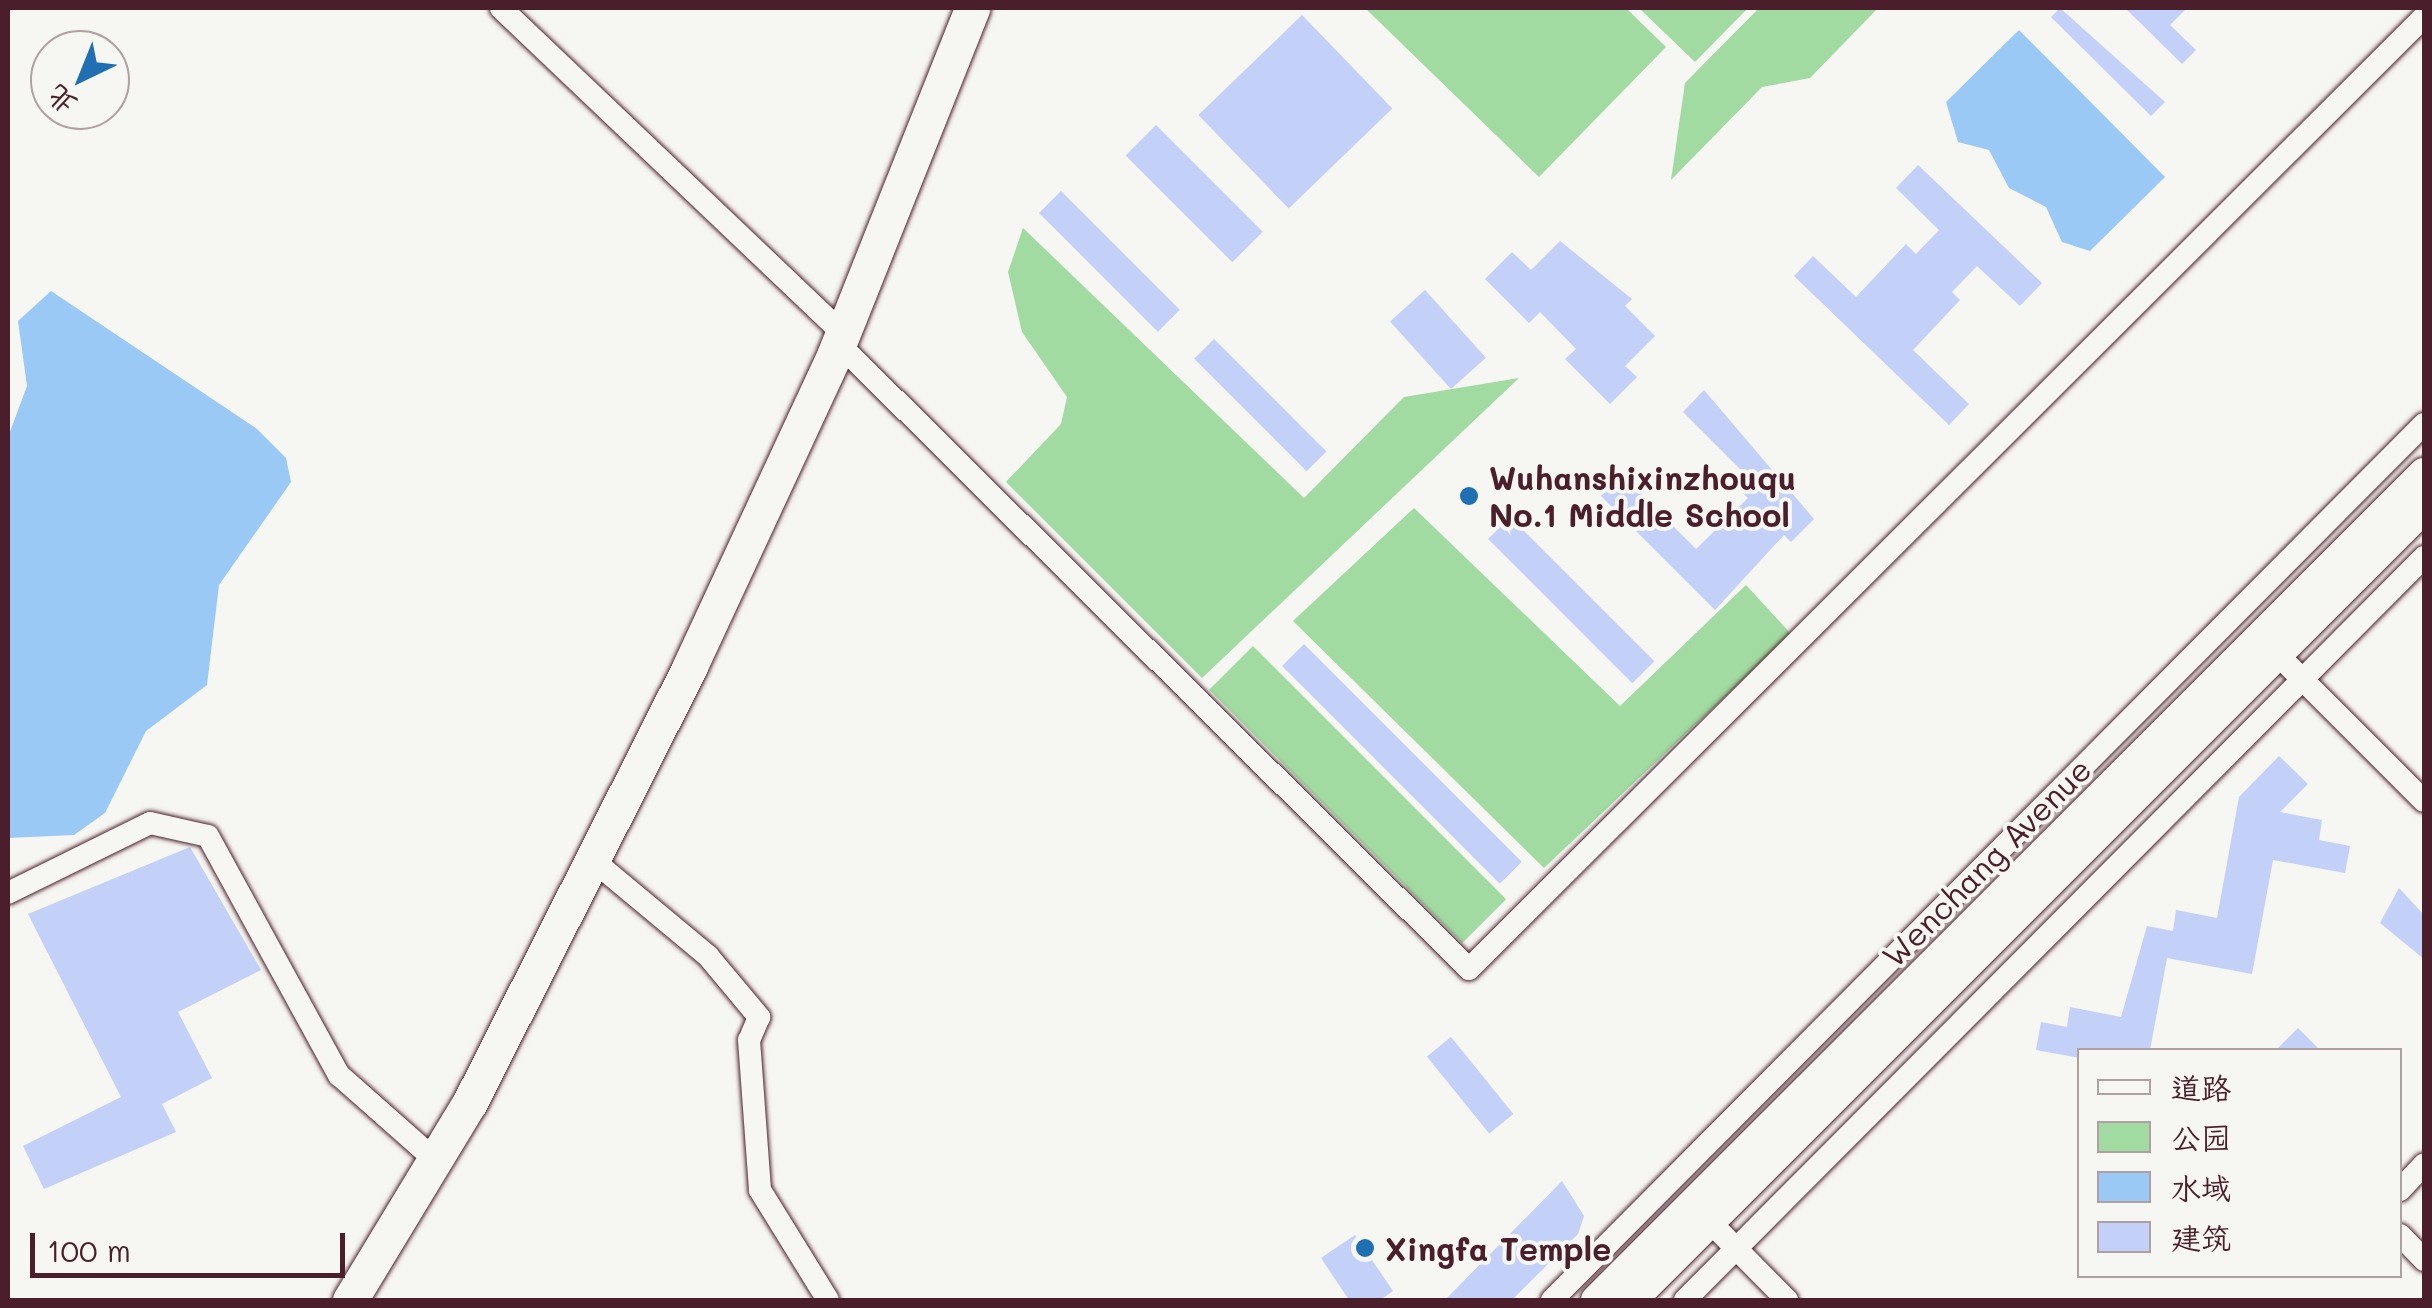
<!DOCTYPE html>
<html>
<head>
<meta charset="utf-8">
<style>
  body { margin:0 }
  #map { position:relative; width:2432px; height:1308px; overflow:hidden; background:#f6f6f2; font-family:Mali,"LXGW WenKai TC",sans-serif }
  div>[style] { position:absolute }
  .green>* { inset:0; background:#a1dba1; transform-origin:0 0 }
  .water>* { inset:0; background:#9ac9f5 }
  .building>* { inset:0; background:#c3d0f7; transform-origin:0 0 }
  .roads { filter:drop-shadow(0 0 2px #4a1f2b) drop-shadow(0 0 2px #4a1f2b) }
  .minor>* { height:22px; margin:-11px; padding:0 11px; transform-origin:11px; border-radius:11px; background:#f6f6f2 }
  .secondary>* { height:30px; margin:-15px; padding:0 15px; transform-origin:15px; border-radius:15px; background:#f6f6f2 }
  .trunk>* { height:35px; margin:-17.5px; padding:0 17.5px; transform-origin:17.5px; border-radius:17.5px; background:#f6f6f2 }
  .dots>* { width:28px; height:28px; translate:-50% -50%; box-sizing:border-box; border:5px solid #f6f6f2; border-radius:50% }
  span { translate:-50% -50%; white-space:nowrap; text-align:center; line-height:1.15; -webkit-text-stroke:8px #f6f6f2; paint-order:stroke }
  .poi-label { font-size:32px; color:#4a1f2b; font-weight:700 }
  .left { translate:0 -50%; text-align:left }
  .street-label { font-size:32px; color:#4a1f2b }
  .frame { position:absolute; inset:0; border:10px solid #4a1f2b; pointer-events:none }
  .legend { position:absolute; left:2077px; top:1048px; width:325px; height:230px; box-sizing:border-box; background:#f6f6f2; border:2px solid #b1a0a2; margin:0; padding:12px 18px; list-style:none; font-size:30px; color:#4a1f2b }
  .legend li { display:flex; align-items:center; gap:20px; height:50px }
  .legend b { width:50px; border:2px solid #b1a0a2 }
  .north { position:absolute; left:30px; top:30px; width:100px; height:100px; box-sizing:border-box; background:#f6f6f2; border:2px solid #b1a0a2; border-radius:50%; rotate:223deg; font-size:28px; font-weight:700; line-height:40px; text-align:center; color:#4a1f2b }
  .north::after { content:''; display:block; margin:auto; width:35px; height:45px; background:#1f6fb2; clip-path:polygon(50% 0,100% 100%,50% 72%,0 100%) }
  .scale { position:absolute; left:30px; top:1233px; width:315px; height:45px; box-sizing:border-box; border:5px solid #4a1f2b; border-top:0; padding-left:12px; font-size:30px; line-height:35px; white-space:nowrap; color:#4a1f2b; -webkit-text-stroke:8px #f6f6f2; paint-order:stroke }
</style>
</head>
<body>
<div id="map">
  <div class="green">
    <i style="clip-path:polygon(1365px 8px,1626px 8px,1666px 47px,1539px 177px)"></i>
    <i style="clip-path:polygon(1639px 8px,1748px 8px,1695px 62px)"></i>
    <i style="clip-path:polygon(1759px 8px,1878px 8px,1810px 78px,1762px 87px,1671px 180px,1685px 83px)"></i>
    <i style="clip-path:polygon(1023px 228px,1304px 498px,1404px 397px,1519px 378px,1202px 678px,1006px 482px,1061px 424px,1067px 397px,1022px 332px,1008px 272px)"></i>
    <i style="clip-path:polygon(1414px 508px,1620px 706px,1746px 585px,1791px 634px,1544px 868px,1293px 621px)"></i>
    <i style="left:1253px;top:646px;width:358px;height:62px;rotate:45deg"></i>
  </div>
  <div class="water">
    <i style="clip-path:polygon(2019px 30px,2165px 177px,2090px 251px,2062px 242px,2046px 207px,2009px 188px,1989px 150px,1958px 142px,1946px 102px)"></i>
    <i style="clip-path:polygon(51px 291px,257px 429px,286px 458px,291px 482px,219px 585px,207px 685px,146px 731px,105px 813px,74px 835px,8px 838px,8px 437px,27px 386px,18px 321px)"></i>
  </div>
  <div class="building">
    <i style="clip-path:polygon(2060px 8px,2165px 102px,2151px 116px,2051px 17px)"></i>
    <i style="clip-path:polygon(2125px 8px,2187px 8px,2170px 25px,2196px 50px,2182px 64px)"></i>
    <i style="left:1302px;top:15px;width:130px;height:144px;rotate:46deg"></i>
    <i style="left:1156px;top:125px;width:151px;height:43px;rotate:45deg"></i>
    <i style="clip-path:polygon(1918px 165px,2042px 283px,2020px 306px,1977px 266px,1952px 292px,1960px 300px,1913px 350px,1969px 404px,1949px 425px,1794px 276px,1813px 256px,1856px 297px,1906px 244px,1916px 254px,1939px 230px,1896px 188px)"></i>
    <i style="left:1061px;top:191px;width:168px;height:31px;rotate:45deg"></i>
    <i style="clip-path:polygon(1560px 241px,1632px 299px,1625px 306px,1655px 336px,1625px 366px,1637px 377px,1610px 404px,1565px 359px,1576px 349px,1540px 312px,1529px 323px,1485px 279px,1512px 252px,1531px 270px)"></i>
    <i style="left:1425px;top:290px;width:91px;height:47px;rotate:48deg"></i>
    <i style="left:1214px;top:339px;width:159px;height:28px;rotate:45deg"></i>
    <i style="clip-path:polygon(1704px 390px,1814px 519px,1791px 542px,1784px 535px,1715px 610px,1601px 496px,1622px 475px,1696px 549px,1748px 498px,1732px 483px,1743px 472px,1683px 412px)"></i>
    <i style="left:1510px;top:517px;width:204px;height:31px;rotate:45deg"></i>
    <i style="left:1304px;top:644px;width:308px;height:31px;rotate:45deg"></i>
    <i style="clip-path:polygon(2279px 756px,2308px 784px,2280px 812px,2322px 820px,2319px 840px,2350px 846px,2345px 873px,2273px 860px,2252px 974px,2167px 958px,2150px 1050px,2080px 1050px,2080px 1058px,2036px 1050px,2041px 1022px,2067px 1027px,2070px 1007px,2121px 1017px,2147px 926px,2173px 931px,2176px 910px,2217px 918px,2239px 797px)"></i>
    <i style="clip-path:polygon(190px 847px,261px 970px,178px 1012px,212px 1078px,162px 1104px,176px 1132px,44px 1189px,23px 1146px,121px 1097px,28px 914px)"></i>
    <i style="clip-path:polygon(2399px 888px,2424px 915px,2424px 959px,2380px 923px)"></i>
    <i style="clip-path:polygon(2298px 1028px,2320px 1050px,2276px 1050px)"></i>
    <i style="left:1451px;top:1037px;width:99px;height:31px;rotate:51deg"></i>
    <i style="clip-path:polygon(1562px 1181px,1584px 1216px,1578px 1234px,1512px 1300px,1445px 1300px)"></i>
    <i style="clip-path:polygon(1355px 1235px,1393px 1291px,1380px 1300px,1349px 1300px,1321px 1258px)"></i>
  </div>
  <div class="roads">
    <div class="minor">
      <i style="left:501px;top:8px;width:472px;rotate:43.6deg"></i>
      <i style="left:839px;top:344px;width:887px;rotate:44.77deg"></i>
      <i style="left:1469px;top:969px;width:1348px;rotate:-44.91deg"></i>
      <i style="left:2278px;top:655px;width:206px;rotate:45deg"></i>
      <i style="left:594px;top:861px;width:148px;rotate:39.8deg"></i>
      <i style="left:708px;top:956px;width:80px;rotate:50.1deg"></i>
      <i style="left:759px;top:1017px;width:25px;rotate:113deg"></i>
      <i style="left:749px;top:1040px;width:150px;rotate:85.8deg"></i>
      <i style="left:760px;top:1190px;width:129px;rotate:58.3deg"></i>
      <i style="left:8px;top:893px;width:158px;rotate:-26.2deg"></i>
      <i style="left:150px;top:823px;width:59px;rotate:12.6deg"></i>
      <i style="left:208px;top:836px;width:273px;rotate:61.3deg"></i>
      <i style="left:339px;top:1075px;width:128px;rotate:41.5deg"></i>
      <i style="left:2400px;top:1190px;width:35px;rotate:-47deg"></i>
      <i style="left:1710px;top:1222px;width:110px;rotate:45.4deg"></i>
      <i style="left:2400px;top:1235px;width:35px;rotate:46deg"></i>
      <i style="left:1552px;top:1300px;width:1236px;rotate:-45.13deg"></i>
      <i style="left:1685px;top:1300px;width:1048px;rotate:-45.15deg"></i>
    </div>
    <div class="secondary">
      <i style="left:1596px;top:1300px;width:1170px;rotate:-44.97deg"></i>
      <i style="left:1632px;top:1300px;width:1120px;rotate:-45deg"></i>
    </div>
    <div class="trunk">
      <i style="left:350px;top:1300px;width:232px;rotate:-58.8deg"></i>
      <i style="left:470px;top:1102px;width:488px;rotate:-63.2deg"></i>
      <i style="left:690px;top:666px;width:345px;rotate:-65.1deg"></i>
      <i style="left:835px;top:353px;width:371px;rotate:-68.3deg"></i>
    </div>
  </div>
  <div class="dots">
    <i style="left:1469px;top:496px;background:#1f6fb2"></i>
    <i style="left:1365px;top:1248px;background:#1f6fb2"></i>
  </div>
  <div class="poi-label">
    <span class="left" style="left:1489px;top:496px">Wuhanshixinzhouqu<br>No.1 Middle School</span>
    <span class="left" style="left:1385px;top:1248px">Xingfa Temple</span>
  </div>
  <div class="street-label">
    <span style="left:1986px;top:862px;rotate:-45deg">Wenchang Avenue</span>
  </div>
  <div class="frame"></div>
  <ul class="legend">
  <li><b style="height:12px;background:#f6f6f2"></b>道路</li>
  <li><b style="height:28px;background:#a1dba1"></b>公园</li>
  <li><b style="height:28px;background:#9ac9f5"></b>水域</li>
  <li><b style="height:28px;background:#c3d0f7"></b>建筑</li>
  </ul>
  <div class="north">北</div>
  <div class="scale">100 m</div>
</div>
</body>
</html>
